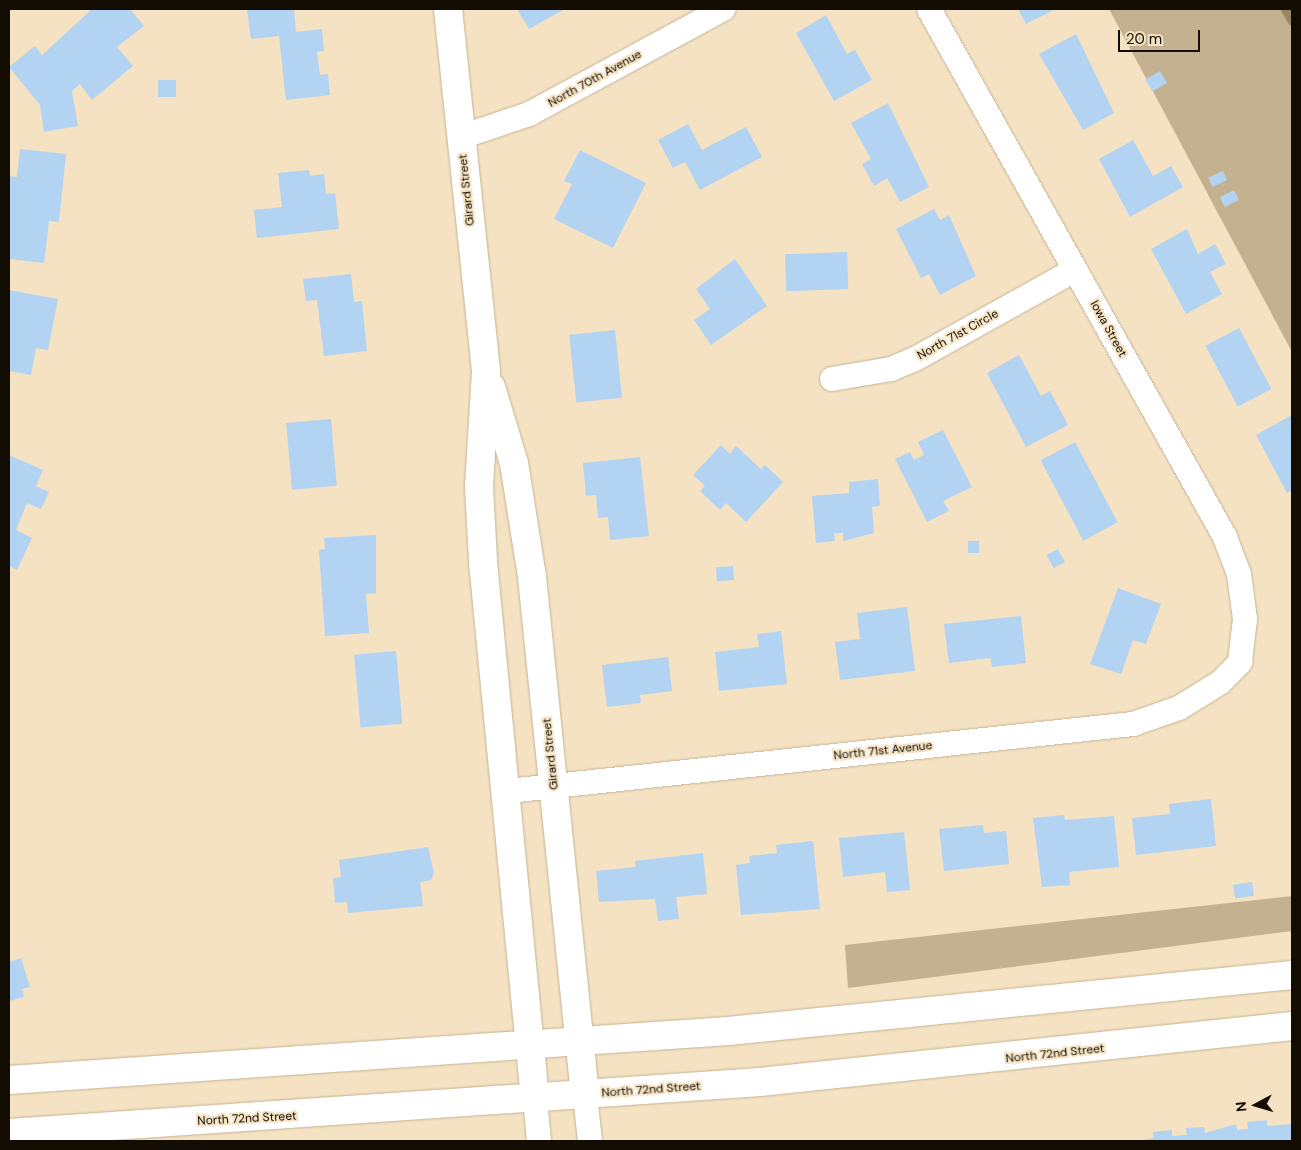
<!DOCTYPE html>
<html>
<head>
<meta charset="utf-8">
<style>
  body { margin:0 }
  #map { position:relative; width:1301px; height:1150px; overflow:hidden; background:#f4e2c3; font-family:"DM Sans",sans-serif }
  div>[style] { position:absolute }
  .green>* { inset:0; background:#c4b190 }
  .stream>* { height:9px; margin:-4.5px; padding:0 4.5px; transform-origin:4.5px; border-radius:4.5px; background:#9a8662 }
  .building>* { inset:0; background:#b3d3f2; transform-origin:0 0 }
  .roads { filter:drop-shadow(0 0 1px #c5b496) drop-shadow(0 0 1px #c5b496) }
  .minor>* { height:24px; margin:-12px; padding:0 12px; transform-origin:12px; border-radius:12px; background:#fff }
  .tertiary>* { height:28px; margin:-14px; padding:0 14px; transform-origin:14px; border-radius:14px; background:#fff }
  .primary>* { height:28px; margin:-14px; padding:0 14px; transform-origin:14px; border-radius:14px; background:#fff }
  span { translate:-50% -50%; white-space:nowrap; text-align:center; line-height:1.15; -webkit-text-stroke:4px #f4e2c3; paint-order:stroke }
  .street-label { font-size:12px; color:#120c03 }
  .frame { position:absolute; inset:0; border:10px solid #120c03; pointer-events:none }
  .north { position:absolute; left:1231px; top:1080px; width:50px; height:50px; -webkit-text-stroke:4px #f4e2c3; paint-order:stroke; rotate:264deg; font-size:14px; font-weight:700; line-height:20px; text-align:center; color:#120c03 }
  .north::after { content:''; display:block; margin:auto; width:18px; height:22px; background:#120c03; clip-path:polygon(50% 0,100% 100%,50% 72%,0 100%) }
  .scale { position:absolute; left:1118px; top:30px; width:82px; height:22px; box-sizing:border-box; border:2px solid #120c03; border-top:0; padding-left:6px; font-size:15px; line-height:18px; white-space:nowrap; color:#120c03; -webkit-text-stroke:4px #f4e2c3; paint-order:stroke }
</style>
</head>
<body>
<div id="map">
  <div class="green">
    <i style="clip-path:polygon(1109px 9px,1292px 9px,1292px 352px)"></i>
    <i style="clip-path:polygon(1292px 896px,1292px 931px,848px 988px,845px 945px)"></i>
  </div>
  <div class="stream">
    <i style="left:1285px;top:9px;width:14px;rotate:60deg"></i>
  </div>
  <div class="building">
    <i style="clip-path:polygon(92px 9px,130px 9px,144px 26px,117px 47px,133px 66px,92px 100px,80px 84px,72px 91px,78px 126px,44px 132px,40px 105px,9px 67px,35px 46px,42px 55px)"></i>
    <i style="clip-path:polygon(247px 9px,294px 9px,296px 32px,322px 29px,324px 51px,317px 52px,320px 75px,328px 74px,330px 95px,286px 100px,279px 36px,251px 39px)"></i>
    <i style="clip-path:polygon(517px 9px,565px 9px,529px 29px)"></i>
    <i style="clip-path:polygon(1018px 9px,1056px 9px,1026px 24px)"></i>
    <i style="clip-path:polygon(826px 15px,847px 54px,855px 50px,872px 80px,834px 101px,796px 33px)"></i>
    <i style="clip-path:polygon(1076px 34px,1114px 113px,1083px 130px,1039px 54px)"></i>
    <i style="left:1160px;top:71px;width:14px;height:17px;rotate:60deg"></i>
    <i style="left:158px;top:80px;width:18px;height:17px"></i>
    <i style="clip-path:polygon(888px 103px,929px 187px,900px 202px,887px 178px,874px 186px,862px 164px,871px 159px,851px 123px)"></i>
    <i style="clip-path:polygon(688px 124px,702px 150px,746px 127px,762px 157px,700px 190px,685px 162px,673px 168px,658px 140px)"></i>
    <i style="clip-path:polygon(1133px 140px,1153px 176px,1171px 166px,1183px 187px,1130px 217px,1099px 159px)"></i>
    <i style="clip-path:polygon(20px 149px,66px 154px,59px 222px,49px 221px,44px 263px,9px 259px,9px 192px,10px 176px,17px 177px)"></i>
    <i style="clip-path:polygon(580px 150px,646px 183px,613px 248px,554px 219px,572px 184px,564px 181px)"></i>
    <i style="clip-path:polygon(309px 170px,310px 176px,324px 174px,326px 194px,335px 193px,339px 229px,257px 238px,254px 210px,282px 207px,278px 173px)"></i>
    <i style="left:1223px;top:171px;width:10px;height:16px;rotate:66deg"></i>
    <i style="left:1234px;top:190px;width:11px;height:16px;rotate:63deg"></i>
    <i style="clip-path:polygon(934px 209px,940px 220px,949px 215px,976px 276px,940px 295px,929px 274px,921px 278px,896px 229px)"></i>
    <i style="clip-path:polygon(1187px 229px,1198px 254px,1215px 244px,1226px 264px,1210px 272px,1222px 294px,1186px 314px,1151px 249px)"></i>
    <i style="left:847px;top:252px;width:37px;height:62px;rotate:88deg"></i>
    <i style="clip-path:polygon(735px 259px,767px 306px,711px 345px,694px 320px,710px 309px,696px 289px)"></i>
    <i style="clip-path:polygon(351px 274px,354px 302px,362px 301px,367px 351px,324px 356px,317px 300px,306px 301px,303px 279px)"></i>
    <i style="clip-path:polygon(9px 290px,58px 299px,48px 350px,36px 348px,31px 375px,9px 371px)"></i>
    <i style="left:1239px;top:328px;width:69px;height:38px;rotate:62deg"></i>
    <i style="left:615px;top:330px;width:68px;height:46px;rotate:84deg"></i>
    <i style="clip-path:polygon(1019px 355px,1041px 396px,1050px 391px,1068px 425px,1026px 447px,987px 373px)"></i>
    <i style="clip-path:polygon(1292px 415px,1292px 490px,1287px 493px,1256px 435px)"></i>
    <i style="left:331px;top:419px;width:67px;height:45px;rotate:85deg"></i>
    <i style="clip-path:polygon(943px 430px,972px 487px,943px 501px,949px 511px,927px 522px,895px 459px,910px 452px,914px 460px,924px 455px,918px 442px)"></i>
    <i style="left:1075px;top:442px;width:91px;height:39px;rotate:62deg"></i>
    <i style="clip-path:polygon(721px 445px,730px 454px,736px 446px,761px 469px,765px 465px,783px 482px,746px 522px,726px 503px,720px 510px,700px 491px,705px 486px,693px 475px)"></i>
    <i style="clip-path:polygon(9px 455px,43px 470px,36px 486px,49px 492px,41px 509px,27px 503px,16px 530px,32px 538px,17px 570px,9px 566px)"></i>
    <i style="clip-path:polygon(640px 457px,649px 536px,610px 540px,608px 517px,598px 518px,596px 495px,586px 496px,583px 463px)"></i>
    <i style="clip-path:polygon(878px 479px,880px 506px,872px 507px,874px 533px,843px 541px,843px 533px,834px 533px,835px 541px,816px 543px,812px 496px,849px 493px,849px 482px)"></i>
    <i style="clip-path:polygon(376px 535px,376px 593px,366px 594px,369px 633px,325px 636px,319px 550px,325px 549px,324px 538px)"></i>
    <i style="left:979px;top:541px;width:12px;height:11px;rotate:90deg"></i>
    <i style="left:1058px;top:549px;width:15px;height:13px;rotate:62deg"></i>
    <i style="left:733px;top:566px;width:14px;height:17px;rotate:86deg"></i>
    <i style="clip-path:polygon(1118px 588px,1161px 604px,1146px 644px,1133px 640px,1121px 674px,1090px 664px)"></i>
    <i style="clip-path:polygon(907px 607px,915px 671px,840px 680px,835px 642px,860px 639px,857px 613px)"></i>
    <i style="clip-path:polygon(1021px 616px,1026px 663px,992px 667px,990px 658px,949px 663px,944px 624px)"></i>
    <i style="clip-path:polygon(781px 631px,787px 684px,719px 691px,715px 652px,759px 647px,757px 634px)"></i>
    <i style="left:396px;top:651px;width:73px;height:42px;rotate:85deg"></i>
    <i style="clip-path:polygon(668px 657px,672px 691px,640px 695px,641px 703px,607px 707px,602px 665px)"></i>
    <i style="clip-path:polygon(1211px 799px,1216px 846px,1136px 855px,1132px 818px,1170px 814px,1169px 804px)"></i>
    <i style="clip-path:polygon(1064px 815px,1065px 820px,1114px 816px,1119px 867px,1069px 872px,1070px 885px,1042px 887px,1033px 818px)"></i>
    <i style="clip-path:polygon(983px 825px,984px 833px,1006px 831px,1009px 864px,944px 871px,939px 829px)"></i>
    <i style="clip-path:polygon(904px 832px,910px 890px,887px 892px,885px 872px,843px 877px,839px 838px)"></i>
    <i style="clip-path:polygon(813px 841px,820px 909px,741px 915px,736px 865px,750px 863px,749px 856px,777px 853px,776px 845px)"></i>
    <i style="clip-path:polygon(428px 847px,434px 873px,431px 880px,420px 882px,423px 906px,348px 913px,347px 902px,335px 903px,333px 878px,341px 877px,339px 860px)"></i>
    <i style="clip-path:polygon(703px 853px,707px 894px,676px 897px,679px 919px,658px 921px,655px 899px,599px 902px,596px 871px,636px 867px,635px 861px)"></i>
    <i style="left:1252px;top:882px;width:14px;height:19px;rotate:82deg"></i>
    <i style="clip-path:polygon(21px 958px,30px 987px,22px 989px,24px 997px,9px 1001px,9px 962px)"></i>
    <i style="clip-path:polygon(1267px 1120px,1267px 1126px,1292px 1124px,1292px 1141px,1135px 1141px,1154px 1138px,1153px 1132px,1172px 1130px,1172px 1136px,1187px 1135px,1186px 1128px,1204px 1127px,1205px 1133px,1236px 1124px,1237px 1130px,1248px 1129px,1247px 1122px)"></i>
  </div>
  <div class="roads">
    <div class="minor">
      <i style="left:461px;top:137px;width:72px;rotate:-18.7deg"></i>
      <i style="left:529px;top:114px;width:221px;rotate:-28.4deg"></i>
      <i style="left:832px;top:379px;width:60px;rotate:-9.6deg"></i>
      <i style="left:891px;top:369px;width:26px;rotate:-23deg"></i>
      <i style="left:915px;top:359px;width:183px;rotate:-29.1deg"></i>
      <i style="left:508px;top:791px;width:629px;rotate:-6.12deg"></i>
      <i style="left:1133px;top:724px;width:49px;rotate:-19.2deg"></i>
      <i style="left:1179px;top:708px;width:49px;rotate:-31.8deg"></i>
      <i style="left:1221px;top:682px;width:28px;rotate:-46deg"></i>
      <i style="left:1240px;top:662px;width:43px;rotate:-83.4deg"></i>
      <i style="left:1245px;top:619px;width:45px;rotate:-97.6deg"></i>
      <i style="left:1239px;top:574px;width:40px;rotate:-111deg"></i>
      <i style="left:1225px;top:537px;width:605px;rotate:-119.28deg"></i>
      <i style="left:585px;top:1095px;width:46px;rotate:83.8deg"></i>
      <i style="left:535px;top:1099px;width:42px;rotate:84.6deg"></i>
    </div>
    <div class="tertiary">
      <i style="left:448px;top:9px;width:365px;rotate:84deg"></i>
      <i style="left:486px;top:372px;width:115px;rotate:93.5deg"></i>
      <i style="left:479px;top:487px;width:75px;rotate:86.9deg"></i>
      <i style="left:483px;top:562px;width:540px;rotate:84.47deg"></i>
      <i style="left:491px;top:387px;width:79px;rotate:73.2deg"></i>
      <i style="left:514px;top:463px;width:115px;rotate:81deg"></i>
      <i style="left:532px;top:577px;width:521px;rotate:84.16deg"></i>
    </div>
    <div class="primary">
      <i style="left:9px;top:1080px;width:721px;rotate:-3.9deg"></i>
      <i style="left:728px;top:1031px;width:567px;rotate:-5.67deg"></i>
      <i style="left:9px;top:1133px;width:753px;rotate:-3.88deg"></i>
      <i style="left:760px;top:1082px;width:535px;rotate:-6.01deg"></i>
    </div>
  </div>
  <div class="street-label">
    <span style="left:595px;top:79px;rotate:-29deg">North 70th Avenue</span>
    <span style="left:467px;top:190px;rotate:-96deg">Girard Street</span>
    <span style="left:1108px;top:329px;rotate:61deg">Iowa Street</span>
    <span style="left:958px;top:335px;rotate:-29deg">North 71st Circle</span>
    <span style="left:883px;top:751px;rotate:-6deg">North 71st Avenue</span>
    <span style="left:551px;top:754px;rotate:-96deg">Girard Street</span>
    <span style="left:1055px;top:1054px;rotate:-6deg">North 72nd Street</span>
    <span style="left:651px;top:1090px;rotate:-4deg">North 72nd Street</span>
    <span style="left:247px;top:1119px;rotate:-3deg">North 72nd Street</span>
  </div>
  <div class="frame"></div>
  <div class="north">N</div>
  <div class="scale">20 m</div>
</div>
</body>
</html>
